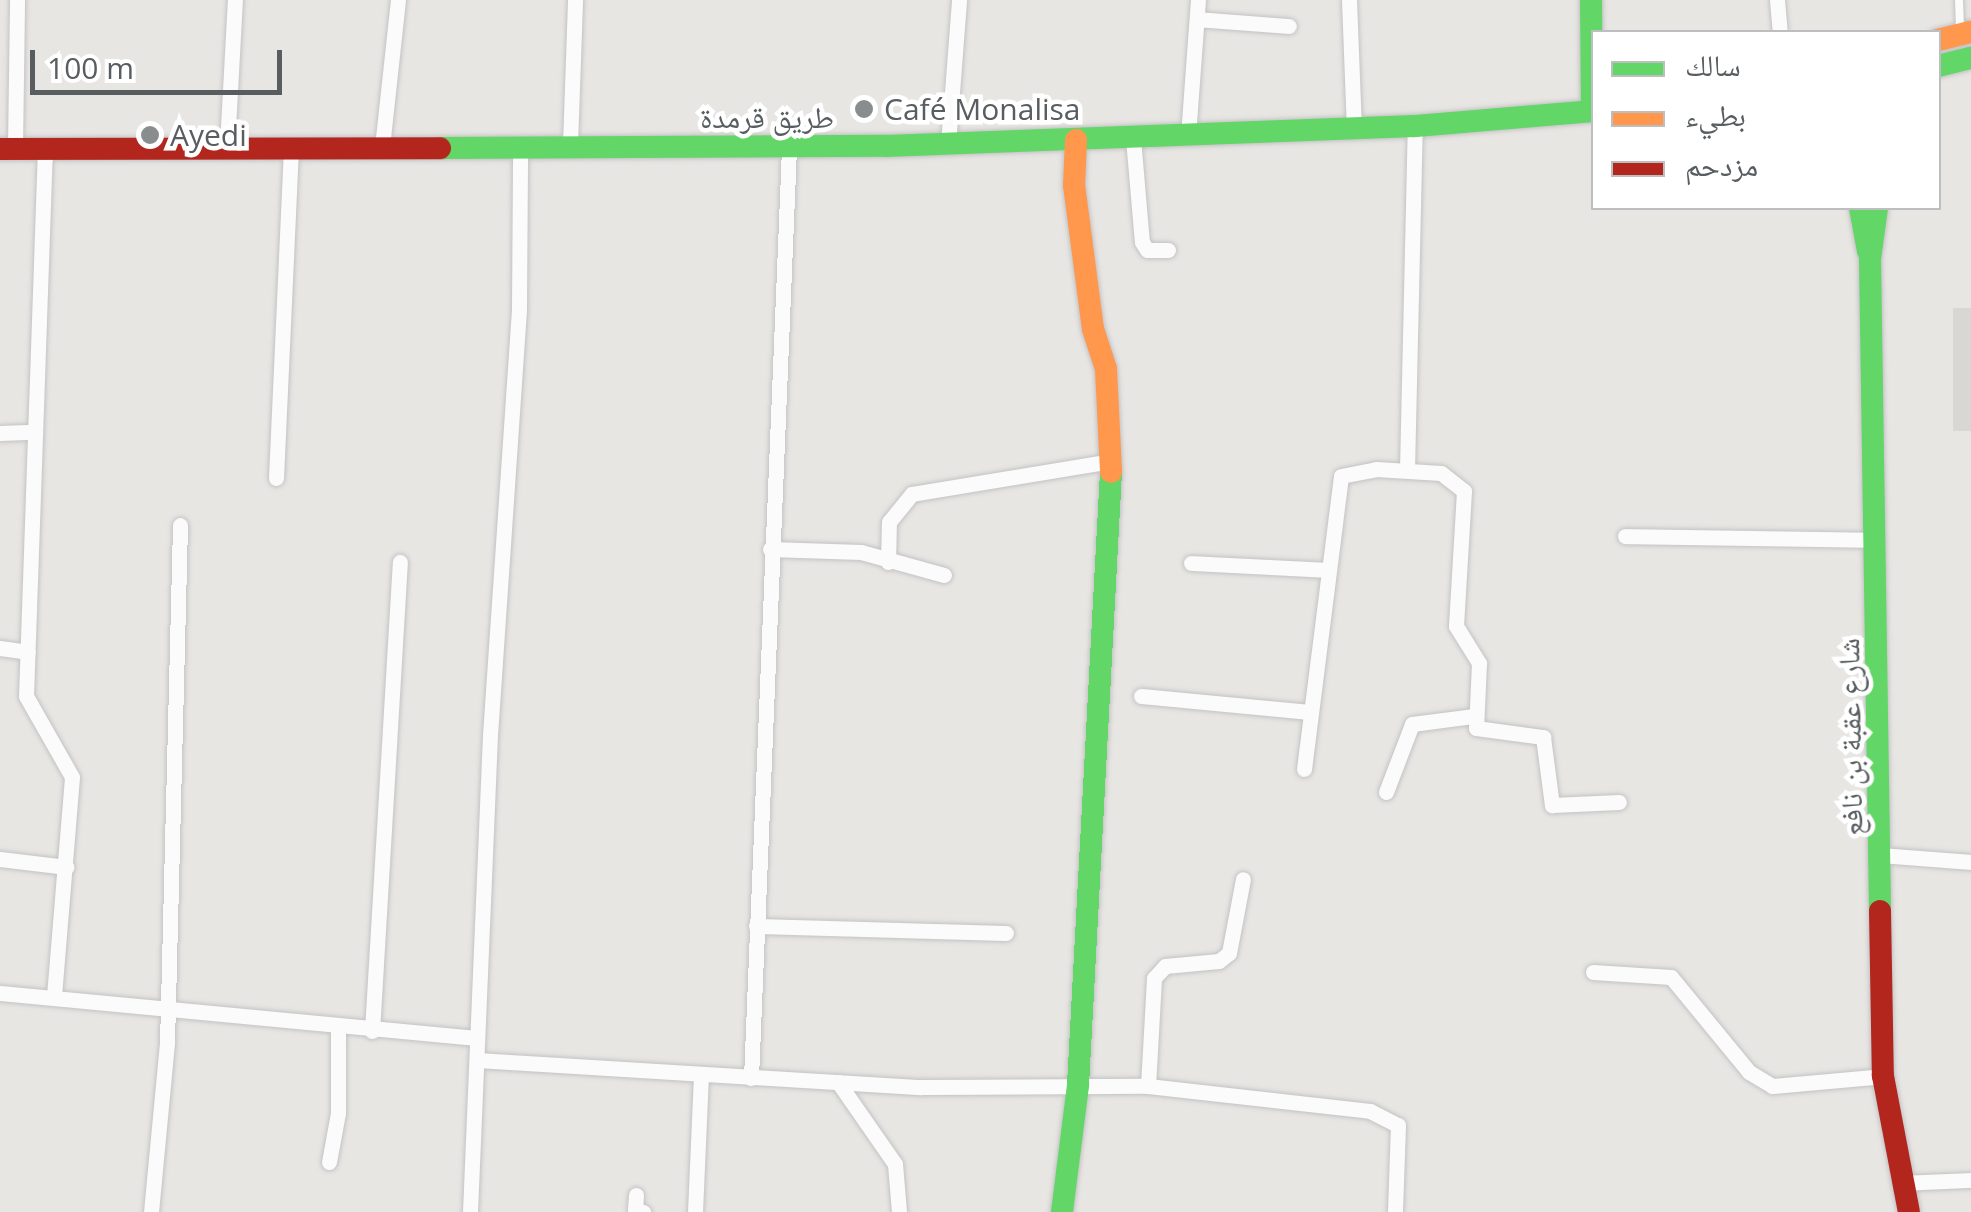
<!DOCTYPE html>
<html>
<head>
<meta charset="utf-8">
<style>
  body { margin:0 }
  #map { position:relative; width:1971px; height:1212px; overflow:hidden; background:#e8e6e3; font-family:"Open Sans","Noto Naskh Arabic",sans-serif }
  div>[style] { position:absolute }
  .industrial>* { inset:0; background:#d9d7d4; transform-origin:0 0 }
  .roads { filter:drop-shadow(0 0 2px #c3c3c4) drop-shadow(0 0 2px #c3c3c4) }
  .lane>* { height:8px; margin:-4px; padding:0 4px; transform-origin:4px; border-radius:4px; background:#fcfbfb }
  .street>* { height:15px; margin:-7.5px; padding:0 7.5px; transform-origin:7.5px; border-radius:7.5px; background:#fcfbfb }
  .fast>* { height:22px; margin:-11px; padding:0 11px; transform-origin:11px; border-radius:11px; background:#63d668 }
  .slow>* { height:22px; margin:-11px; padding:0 11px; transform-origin:11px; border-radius:11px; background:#ff974d }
  .jam>* { height:22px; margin:-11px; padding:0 11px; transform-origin:11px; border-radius:11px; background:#b3261e }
  .dots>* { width:28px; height:28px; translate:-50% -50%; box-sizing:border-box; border:5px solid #fff; border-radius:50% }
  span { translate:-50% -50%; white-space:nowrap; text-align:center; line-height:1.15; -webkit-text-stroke:9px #fff; paint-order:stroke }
  .poi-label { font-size:30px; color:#585d60 }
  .left { translate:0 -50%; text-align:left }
  .street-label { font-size:30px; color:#585d60 }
  .legend { position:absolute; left:1591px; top:30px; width:350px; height:180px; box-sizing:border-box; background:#fff; border:2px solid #bcbebf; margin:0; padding:12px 18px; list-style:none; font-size:30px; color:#585d60 }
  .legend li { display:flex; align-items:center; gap:20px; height:50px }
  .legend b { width:50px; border:2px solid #bcbebf }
  .scale { position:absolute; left:30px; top:50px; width:252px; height:45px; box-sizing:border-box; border:5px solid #585d60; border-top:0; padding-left:12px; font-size:30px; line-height:35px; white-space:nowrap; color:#585d60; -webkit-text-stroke:8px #fff; paint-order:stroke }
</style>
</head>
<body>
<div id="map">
  <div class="industrial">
    <i style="left:1953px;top:308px;width:18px;height:123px"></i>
  </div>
  <div class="roads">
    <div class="lane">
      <i style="left:1959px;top:0;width:30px;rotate:88deg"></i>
    </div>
    <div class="street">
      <i style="left:1349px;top:0;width:128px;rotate:87.8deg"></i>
      <i style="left:1777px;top:0;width:32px;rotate:85deg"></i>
      <i style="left:1197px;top:19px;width:92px;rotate:4.4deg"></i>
      <i style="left:1188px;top:136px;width:136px;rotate:-85.8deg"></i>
      <i style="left:1133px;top:138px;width:104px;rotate:85.1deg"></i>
      <i style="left:1142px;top:242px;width:9px;rotate:58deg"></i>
      <i style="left:1147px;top:250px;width:21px"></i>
      <i style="left:948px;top:144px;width:144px;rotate:-85.6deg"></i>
      <i style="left:570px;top:145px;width:145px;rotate:-88deg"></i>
      <i style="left:227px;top:146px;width:146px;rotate:-86.9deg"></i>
      <i style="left:45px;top:147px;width:549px;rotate:91.98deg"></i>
      <i style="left:26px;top:696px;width:93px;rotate:60.4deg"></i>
      <i style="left:72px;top:777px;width:220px;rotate:94.7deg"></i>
      <i style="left:382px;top:147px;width:148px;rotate:-83.8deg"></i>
      <i style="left:15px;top:148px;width:148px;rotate:-89.2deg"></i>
      <i style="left:0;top:433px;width:33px;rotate:-2deg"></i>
      <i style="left:1407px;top:470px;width:344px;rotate:-88.7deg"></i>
      <i style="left:276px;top:478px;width:333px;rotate:-87.4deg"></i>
      <i style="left:1625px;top:536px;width:252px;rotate:0.9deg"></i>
      <i style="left:770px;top:549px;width:91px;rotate:1.9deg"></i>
      <i style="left:861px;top:552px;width:86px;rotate:15.5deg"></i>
      <i style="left:888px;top:562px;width:40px;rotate:-88.6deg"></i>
      <i style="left:889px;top:522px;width:36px;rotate:-51deg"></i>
      <i style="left:912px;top:494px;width:203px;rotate:-9.4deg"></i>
      <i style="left:1191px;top:563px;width:136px;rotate:2.9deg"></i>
      <i style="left:0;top:648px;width:28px;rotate:8deg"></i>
      <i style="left:1141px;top:696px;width:170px;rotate:5.4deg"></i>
      <i style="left:1304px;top:769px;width:295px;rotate:-82.8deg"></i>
      <i style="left:1341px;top:476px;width:36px;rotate:-11deg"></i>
      <i style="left:1376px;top:469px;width:65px;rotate:3.5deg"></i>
      <i style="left:1441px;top:473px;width:29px;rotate:38deg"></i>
      <i style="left:1464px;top:491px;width:135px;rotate:93.4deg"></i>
      <i style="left:1456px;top:626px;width:44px;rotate:58.1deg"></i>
      <i style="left:1479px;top:663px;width:65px;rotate:92.6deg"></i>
      <i style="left:1476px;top:728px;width:68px;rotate:7.7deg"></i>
      <i style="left:1543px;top:737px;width:69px;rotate:82.5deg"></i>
      <i style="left:1552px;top:805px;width:67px;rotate:-2.6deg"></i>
      <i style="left:1386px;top:792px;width:73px;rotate:-69.1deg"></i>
      <i style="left:1412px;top:724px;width:63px;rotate:-7.4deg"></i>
      <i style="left:1881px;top:855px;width:90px;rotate:4.4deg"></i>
      <i style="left:0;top:859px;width:67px;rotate:6.8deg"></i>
      <i style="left:756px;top:926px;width:250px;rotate:1.6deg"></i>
      <i style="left:1593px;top:972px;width:78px;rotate:3.7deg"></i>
      <i style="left:1671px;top:977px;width:123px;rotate:50.6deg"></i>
      <i style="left:1749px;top:1072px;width:27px;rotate:31deg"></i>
      <i style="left:1772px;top:1086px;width:111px;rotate:-5.1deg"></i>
      <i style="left:0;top:993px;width:479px;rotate:5.4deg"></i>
      <i style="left:372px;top:1031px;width:470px;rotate:-86.6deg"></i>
      <i style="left:477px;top:1060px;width:445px;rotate:3.5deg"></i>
      <i style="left:921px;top:1087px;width:227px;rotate:-0.3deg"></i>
      <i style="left:1148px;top:1086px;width:223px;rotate:6.4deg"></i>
      <i style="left:1370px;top:1111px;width:31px;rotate:27deg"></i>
      <i style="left:1398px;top:1125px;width:87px;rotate:92deg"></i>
      <i style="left:751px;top:1078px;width:932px;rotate:-87.66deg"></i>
      <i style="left:838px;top:1082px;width:100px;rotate:55.2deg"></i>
      <i style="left:895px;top:1164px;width:48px;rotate:85.2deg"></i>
      <i style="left:1148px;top:1086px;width:108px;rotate:-86.8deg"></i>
      <i style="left:1154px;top:978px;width:16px;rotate:-47deg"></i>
      <i style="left:1165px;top:966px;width:54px;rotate:-5.3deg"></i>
      <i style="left:1219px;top:961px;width:13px;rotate:-39deg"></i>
      <i style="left:1229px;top:953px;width:75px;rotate:-79.3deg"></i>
      <i style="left:329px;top:1162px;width:50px;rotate:-79.6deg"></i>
      <i style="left:338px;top:1113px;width:85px;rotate:-90deg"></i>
      <i style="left:1901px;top:1183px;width:70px;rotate:-2.5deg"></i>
      <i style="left:636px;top:1195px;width:14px;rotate:94deg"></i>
      <i style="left:635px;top:1209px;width:9px;rotate:21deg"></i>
      <i style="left:151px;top:1212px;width:170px;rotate:-84.6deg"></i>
      <i style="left:167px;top:1043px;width:518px;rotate:-88.56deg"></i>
      <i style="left:470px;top:1212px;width:477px;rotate:-87.6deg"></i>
      <i style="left:490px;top:735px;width:428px;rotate:-86.1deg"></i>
      <i style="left:519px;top:308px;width:162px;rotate:-89.6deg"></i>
      <i style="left:695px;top:1212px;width:136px;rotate:-87.5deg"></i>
    </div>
    <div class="fast">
      <i style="left:1591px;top:0;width:111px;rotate:89.5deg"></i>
      <i style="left:1938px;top:66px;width:34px;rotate:-14deg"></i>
      <i style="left:440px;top:148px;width:445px;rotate:-0.3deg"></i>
      <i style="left:885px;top:146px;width:530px;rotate:-2.16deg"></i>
      <i style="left:1415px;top:126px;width:180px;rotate:-4.8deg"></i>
      <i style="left:1860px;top:208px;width:44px;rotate:79.5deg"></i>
      <i style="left:1877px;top:208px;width:51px;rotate:97.8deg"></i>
      <i style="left:1870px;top:259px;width:652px;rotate:89.12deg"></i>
      <i style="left:1062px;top:1212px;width:128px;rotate:-82.8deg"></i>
      <i style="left:1078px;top:1085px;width:614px;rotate:-86.92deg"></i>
    </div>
    <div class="slow">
      <i style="left:1938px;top:40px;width:34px;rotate:-14deg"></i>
      <i style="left:1076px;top:140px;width:45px;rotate:92.5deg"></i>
      <i style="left:1074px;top:185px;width:145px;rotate:82.5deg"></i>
      <i style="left:1093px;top:329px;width:42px;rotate:72deg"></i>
      <i style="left:1106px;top:369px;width:103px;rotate:87.2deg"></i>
    </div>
    <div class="jam">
      <i style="left:0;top:149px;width:440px;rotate:-0.1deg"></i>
      <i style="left:1880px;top:911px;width:165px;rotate:89deg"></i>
      <i style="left:1883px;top:1076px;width:138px;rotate:79.2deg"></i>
    </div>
  </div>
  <div class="dots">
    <i style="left:864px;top:109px;background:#8a8d8e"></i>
    <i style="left:150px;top:135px;background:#8a8d8e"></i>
  </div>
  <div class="poi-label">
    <span class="left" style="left:884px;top:109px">Café Monalisa</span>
    <span class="left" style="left:170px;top:135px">Ayedi</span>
  </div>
  <div class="street-label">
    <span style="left:767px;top:117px">طريق قرمدة</span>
    <span style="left:1850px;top:737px;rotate:-91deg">شارع عقبة بن نافع</span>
  </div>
  <ul class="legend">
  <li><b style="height:12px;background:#63d668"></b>سالك</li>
  <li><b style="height:12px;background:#ff974d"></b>بطيء</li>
  <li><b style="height:12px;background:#b3261e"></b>مزدحم</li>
  </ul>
  <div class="scale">100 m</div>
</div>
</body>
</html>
